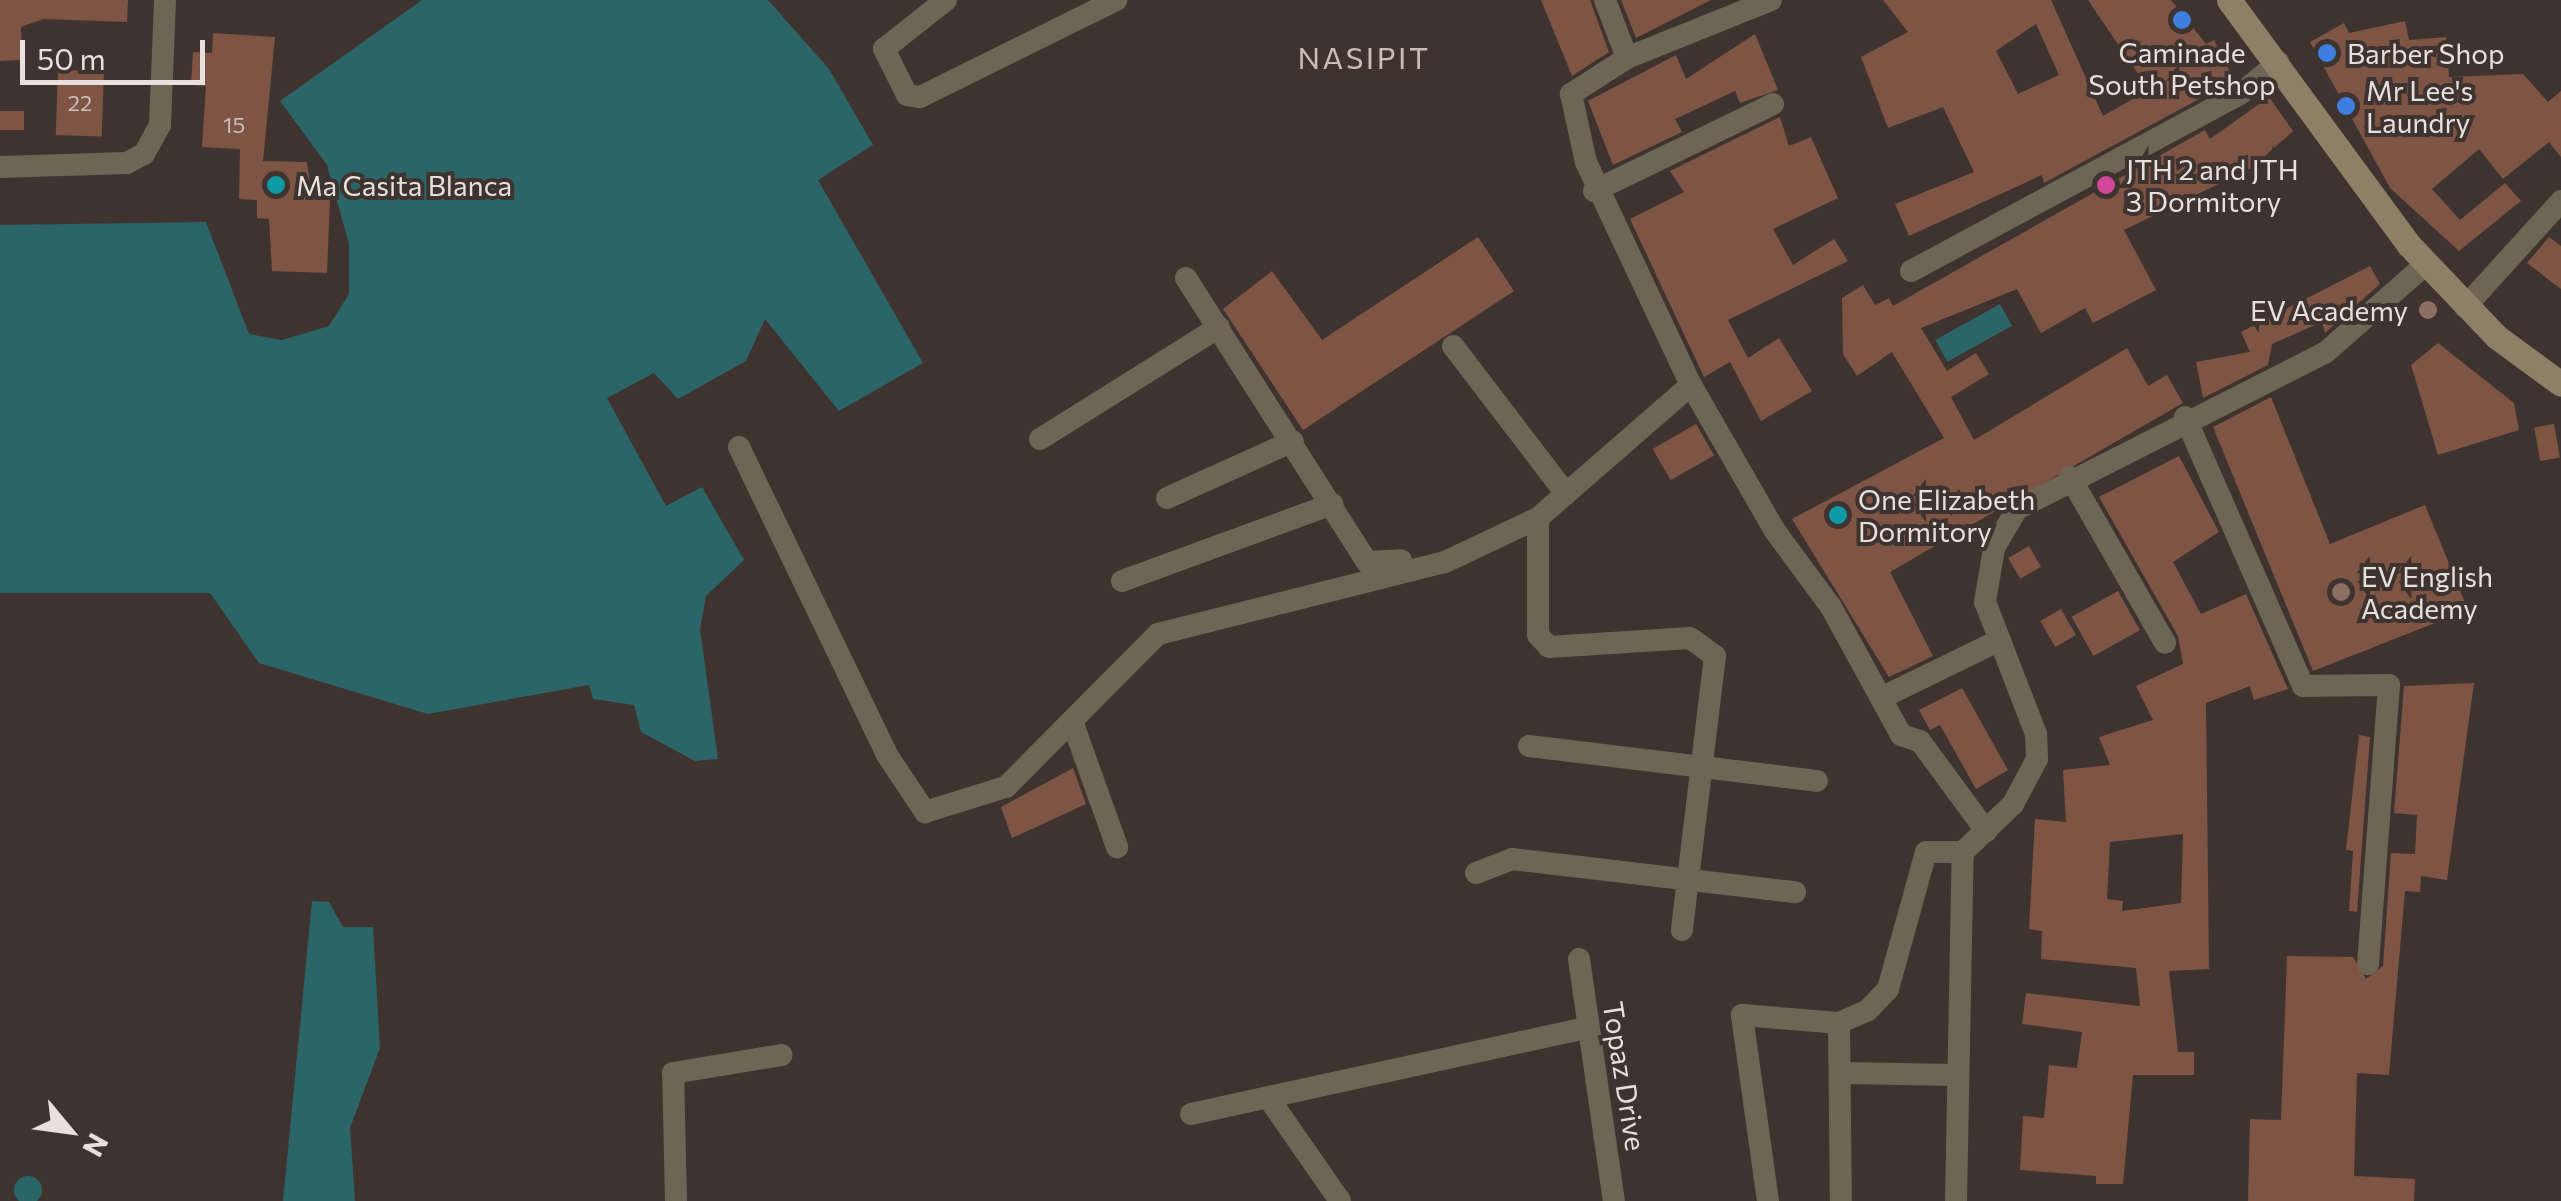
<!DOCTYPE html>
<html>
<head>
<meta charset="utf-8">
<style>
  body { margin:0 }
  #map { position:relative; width:2561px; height:1201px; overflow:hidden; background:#3e332e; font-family:Commissioner,sans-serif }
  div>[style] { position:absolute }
  .water>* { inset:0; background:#2b6568; transform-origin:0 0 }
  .round { border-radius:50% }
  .building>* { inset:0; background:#7e5545; transform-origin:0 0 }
  .street>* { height:22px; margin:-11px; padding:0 11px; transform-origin:11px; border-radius:11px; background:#6e6555 }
  .secondary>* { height:25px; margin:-12.5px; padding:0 12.5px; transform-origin:12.5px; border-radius:12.5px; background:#8d8066 }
  .dots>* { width:28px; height:28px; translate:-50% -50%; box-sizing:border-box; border:5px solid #3e332e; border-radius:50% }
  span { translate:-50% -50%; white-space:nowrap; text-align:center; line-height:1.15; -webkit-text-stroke:8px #3e332e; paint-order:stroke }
  .number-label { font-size:22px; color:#cebdb7 }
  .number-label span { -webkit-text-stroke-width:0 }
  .poi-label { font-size:28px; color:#e8e0dd }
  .left { translate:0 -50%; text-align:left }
  .right { translate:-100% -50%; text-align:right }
  .street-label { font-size:28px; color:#e8e0dd }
  .neighbourhood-label { font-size:30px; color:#cbbcb6; letter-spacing:2.5px }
  .north { position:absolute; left:20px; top:1081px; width:100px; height:100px; -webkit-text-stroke:8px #3e332e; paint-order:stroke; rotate:119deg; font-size:28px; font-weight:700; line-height:40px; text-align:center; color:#e8e0dd }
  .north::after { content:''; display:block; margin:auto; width:35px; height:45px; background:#e8e0dd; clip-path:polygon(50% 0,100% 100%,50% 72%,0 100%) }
  .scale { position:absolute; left:20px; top:40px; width:185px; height:45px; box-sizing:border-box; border:5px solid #e8e0dd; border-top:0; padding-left:12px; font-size:30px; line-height:35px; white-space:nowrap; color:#e8e0dd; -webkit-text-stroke:8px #3e332e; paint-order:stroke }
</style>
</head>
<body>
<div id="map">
  <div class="water">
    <i style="clip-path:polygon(422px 0,768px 0,829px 69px,873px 145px,818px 180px,923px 363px,839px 411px,765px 319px,746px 361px,678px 399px,654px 373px,607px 398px,666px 506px,702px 487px,744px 560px,706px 596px,700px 629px,718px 759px,695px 761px,641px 732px,634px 705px,593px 699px,589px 685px,428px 714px,259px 663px,210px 593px,0 593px,0 225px,206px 222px,249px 334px,282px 340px,329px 326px,349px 294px,349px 244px,327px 165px,280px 101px)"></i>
    <i style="left:2000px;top:304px;width:25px;height:74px;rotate:61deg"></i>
    <i style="clip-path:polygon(312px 901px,329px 902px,343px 927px,373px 927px,380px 1048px,350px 1128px,355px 1201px,283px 1201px)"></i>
    <i class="round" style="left:14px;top:1176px;width:28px;height:28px"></i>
  </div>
  <div class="building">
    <i style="clip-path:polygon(0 0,128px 0,127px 22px,43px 19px,21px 27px,22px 60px,0 61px)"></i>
    <i style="clip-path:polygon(1541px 0,1590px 0,1609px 52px,1572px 76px)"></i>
    <i style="clip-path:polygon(1621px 0,1711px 0,1636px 38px)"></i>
    <i style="clip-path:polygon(evenodd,1883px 0,2051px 0,2103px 116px,2149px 90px,2088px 0,2171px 0,2206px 44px,2214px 40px,2234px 80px,2044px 183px,2042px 175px,1909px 236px,1895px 204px,1974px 172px,1943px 107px,1888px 128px,1861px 57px,1908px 32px,1883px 0,2036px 24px,2059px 75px,2018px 94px,1996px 51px,2036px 24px)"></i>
    <i style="clip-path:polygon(2405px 21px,2409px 40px,2446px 37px,2449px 77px,2523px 74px,2548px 102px,2561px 91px,2561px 157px,2549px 142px,2503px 179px,2479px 149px,2432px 189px,2460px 220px,2505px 183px,2521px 201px,2459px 251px,2390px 188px,2310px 42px,2344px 23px,2349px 33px)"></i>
    <i style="clip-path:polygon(213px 33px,275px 37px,263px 161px,307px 162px,312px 199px,330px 200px,327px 273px,272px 271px,269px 219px,257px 218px,257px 200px,239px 199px,240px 149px,202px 147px,206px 86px,191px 85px,193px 52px,212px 53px)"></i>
    <i style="clip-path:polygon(1755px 34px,1778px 90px,1740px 103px,1735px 91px,1675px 119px,1682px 132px,1613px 165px,1588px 101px,1676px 55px,1686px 79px)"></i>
    <i style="left:58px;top:70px;width:46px;height:65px;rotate:2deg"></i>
    <i style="clip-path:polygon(2269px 97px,2293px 131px,2253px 167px,2124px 230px,2156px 290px,2093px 323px,2085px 308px,2041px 333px,2017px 289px,1921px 328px,1947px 371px,1976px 353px,1989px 374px,1951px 397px,1974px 440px,2127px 348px,2148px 386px,2167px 375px,2183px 403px,1890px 572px,1933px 656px,1889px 677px,1792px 519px,1944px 438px,1892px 352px,1857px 376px,1843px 354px,1842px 298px,1863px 285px,1875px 305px,1889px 298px,1893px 306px,2205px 130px,2210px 139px)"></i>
    <i style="left:24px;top:111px;width:19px;height:24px;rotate:90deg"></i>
    <i style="clip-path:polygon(1780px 117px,1789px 146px,1811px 137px,1838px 198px,1773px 229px,1793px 265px,1834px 239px,1848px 261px,1728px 320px,1748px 358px,1779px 338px,1812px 391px,1761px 421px,1730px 362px,1704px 377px,1630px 219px,1684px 192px,1670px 171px)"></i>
    <i style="clip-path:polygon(1478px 237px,1514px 291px,1303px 430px,1223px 309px,1272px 271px,1322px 340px)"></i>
    <i style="clip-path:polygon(2549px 237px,2561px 246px,2561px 289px,2527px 263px)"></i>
    <i style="clip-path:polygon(2370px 266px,2380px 284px,2325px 333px,2322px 322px,2272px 344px,2268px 365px,2203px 398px,2196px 362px,2250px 352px,2241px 332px)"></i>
    <i style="clip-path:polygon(2438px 343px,2514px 403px,2519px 430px,2438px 455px,2411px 365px)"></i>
    <i style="clip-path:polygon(2271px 397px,2330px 544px,2425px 505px,2468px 610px,2313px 671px,2213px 427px)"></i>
    <i style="left:1696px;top:424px;width:36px;height:50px;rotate:60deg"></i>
    <i style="left:2554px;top:424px;width:34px;height:20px;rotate:80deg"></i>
    <i style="clip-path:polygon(evenodd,2179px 456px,2219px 532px,2173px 562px,2201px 614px,2246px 594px,2288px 689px,2254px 700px,2250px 686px,2206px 703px,2209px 969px,2169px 971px,2178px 1052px,2194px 1052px,2194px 1075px,2133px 1075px,2123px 1184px,2096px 1184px,2096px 1176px,2020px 1170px,2023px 1116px,2044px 1118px,2049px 1065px,2077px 1068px,2082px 1032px,2022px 1024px,2026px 993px,2140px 1006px,2136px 968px,2041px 959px,2042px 931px,2029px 929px,2035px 819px,2066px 822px,2063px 770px,2110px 765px,2099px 737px,2153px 720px,2136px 686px,2183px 664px,2178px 636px,2099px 497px,2179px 456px,2183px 834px,2181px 903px,2122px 911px,2123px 901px,2107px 899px,2110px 842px,2183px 834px)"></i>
    <i style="left:2029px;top:546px;width:24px;height:24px;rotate:60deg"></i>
    <i style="left:2118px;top:591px;width:45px;height:53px;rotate:61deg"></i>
    <i style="left:2061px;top:609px;width:30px;height:24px;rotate:60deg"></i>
    <i style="clip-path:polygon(2474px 683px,2447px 880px,2421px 876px,2420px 892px,2405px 891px,2389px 1075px,2357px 1073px,2354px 1176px,2415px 1179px,2414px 1201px,2248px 1201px,2250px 1119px,2281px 1120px,2287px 956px,2353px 957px,2366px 979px,2383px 966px,2391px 853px,2415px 854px,2417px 815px,2394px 813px,2404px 686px)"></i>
    <i style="clip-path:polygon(1962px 688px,2008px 770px,1976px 789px,1940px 725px,1930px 730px,1919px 710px)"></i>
    <i style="clip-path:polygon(2359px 735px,2370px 737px,2357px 912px,2349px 911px,2353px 851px,2346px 850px)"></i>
    <i style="clip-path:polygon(1073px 768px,1086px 804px,1012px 838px,1001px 807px)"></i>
  </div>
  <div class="street">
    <i style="left:946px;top:0;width:79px;rotate:141.7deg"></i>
    <i style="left:884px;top:49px;width:51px;rotate:63.4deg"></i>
    <i style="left:907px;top:95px;width:13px;rotate:9deg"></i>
    <i style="left:920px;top:97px;width:219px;rotate:-26.3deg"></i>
    <i style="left:1605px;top:0;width:62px;rotate:69.2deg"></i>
    <i style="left:1771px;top:0;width:155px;rotate:158.1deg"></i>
    <i style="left:1627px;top:58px;width:67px;rotate:147.3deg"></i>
    <i style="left:1571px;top:94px;width:70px;rotate:77.6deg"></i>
    <i style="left:1586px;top:162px;width:246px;rotate:64.8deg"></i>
    <i style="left:1691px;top:385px;width:168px;rotate:60.1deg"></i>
    <i style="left:1775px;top:531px;width:94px;rotate:53.6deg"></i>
    <i style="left:1831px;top:607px;width:146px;rotate:61.3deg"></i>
    <i style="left:1901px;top:735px;width:20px;rotate:18deg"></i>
    <i style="left:1920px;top:741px;width:112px;rotate:53.7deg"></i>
    <i style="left:0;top:167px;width:127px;rotate:-1.8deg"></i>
    <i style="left:127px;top:163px;width:19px;rotate:-28deg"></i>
    <i style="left:144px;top:154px;width:33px;rotate:-61deg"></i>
    <i style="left:160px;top:125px;width:125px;rotate:-87.7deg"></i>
    <i style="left:1594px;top:191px;width:199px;rotate:-25.9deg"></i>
    <i style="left:1911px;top:271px;width:374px;rotate:-28.3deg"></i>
    <i style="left:2240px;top:94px;width:50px;rotate:-39.4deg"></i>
    <i style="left:1186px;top:278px;width:337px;rotate:57.5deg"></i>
    <i style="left:1367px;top:562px;width:34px;rotate:-3deg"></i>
    <i style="left:2465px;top:307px;width:143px;rotate:-47.8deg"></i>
    <i style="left:1453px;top:346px;width:186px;rotate:52.6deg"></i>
    <i style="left:2185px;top:417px;width:294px;rotate:66.3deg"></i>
    <i style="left:2303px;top:686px;width:86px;rotate:-0.7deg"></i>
    <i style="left:2389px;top:685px;width:280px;rotate:94.3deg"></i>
    <i style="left:1040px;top:439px;width:211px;rotate:-32deg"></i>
    <i style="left:739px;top:447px;width:342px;rotate:64.3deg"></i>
    <i style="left:887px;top:755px;width:69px;rotate:56.3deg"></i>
    <i style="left:925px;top:812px;width:85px;rotate:-17.2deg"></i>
    <i style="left:1006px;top:787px;width:216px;rotate:-45.2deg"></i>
    <i style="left:1158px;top:634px;width:296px;rotate:-14.1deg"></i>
    <i style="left:1445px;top:562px;width:103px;rotate:-25.3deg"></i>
    <i style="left:1538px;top:518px;width:203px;rotate:-41deg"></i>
    <i style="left:2070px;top:477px;width:191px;rotate:60.2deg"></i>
    <i style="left:1167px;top:498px;width:138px;rotate:-24.3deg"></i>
    <i style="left:1538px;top:518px;width:117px;rotate:90deg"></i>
    <i style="left:1538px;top:635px;width:16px;rotate:47deg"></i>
    <i style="left:1549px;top:647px;width:141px;rotate:-3.7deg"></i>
    <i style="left:1690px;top:638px;width:31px;rotate:36deg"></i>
    <i style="left:1715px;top:656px;width:276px;rotate:96.9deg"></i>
    <i style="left:1122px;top:581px;width:224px;rotate:-20.1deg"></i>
    <i style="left:1881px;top:698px;width:128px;rotate:-26deg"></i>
    <i style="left:1073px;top:724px;width:131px;rotate:70.3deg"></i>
    <i style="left:1529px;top:746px;width:290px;rotate:6.9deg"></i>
    <i style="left:1476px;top:873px;width:39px;rotate:-21deg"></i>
    <i style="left:1512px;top:859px;width:285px;rotate:6.7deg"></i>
    <i style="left:1579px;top:959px;width:245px;rotate:81.8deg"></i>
    <i style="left:1839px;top:1023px;width:178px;rotate:89.4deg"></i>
    <i style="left:1843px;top:1073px;width:114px;rotate:1deg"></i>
    <i style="left:1272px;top:1103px;width:119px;rotate:55.2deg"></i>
    <i style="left:1191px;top:1114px;width:404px;rotate:-12.3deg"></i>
    <i style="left:676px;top:1201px;width:128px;rotate:-91.3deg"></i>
    <i style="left:673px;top:1073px;width:110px;rotate:-9.4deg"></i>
    <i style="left:1768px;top:1201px;width:188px;rotate:-98deg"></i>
    <i style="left:1742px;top:1015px;width:97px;rotate:4.7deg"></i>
    <i style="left:1839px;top:1023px;width:32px;rotate:-24deg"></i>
    <i style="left:1868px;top:1010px;width:29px;rotate:-46deg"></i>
    <i style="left:1888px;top:989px;width:142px;rotate:-74.5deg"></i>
    <i style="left:1926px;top:852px;width:37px"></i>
    <i style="left:1956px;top:1201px;width:349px;rotate:-88.9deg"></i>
    <i style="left:1963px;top:852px;width:69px;rotate:-43.8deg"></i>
    <i style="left:2013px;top:804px;width:51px;rotate:-61.9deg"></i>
    <i style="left:2037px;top:759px;width:25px;rotate:-92deg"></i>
    <i style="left:2036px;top:734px;width:142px;rotate:-111.1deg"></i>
    <i style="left:1985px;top:602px;width:55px;rotate:-80.5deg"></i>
    <i style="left:1994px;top:548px;width:45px;rotate:-59.5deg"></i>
    <i style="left:2017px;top:509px;width:345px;rotate:-26.9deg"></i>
    <i style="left:2325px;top:353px;width:135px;rotate:-41.4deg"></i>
  </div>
  <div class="secondary">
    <i style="left:2229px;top:0;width:304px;rotate:53.7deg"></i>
    <i style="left:2409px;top:245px;width:127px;rotate:46.3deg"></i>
    <i style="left:2497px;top:337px;width:79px;rotate:36.3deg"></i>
  </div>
  <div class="dots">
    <i style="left:2182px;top:20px;background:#3f7fe0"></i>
    <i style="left:2327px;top:53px;background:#3f7fe0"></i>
    <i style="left:2346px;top:106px;background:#3f7fe0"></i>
    <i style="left:276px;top:185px;background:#0f9aa8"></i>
    <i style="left:2106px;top:185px;background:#d1479c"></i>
    <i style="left:2428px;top:310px;background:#8d6e63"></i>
    <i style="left:1838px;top:515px;background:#0f9aa8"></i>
    <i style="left:2341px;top:592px;background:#8d6e63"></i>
  </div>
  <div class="number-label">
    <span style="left:80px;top:103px">22</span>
    <span style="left:234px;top:125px">15</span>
  </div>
  <div class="poi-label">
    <span style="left:2182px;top:68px">Caminade<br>South Petshop</span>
    <span class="left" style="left:2347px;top:53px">Barber Shop</span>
    <span class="left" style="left:2366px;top:106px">Mr Lee's<br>Laundry</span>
    <span class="left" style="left:2126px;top:185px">JTH 2 and JTH<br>3 Dormitory</span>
    <span class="left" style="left:296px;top:185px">Ma Casita Blanca</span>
    <span class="right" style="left:2408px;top:310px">EV Academy</span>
    <span class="left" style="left:1858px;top:515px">One Elizabeth<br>Dormitory</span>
    <span class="left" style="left:2361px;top:592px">EV English<br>Academy</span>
  </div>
  <div class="street-label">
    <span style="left:1625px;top:1076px;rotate:81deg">Topaz Drive</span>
  </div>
  <div class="neighbourhood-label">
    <span style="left:1364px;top:57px">NASIPIT</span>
  </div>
  <div class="north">N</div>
  <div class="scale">50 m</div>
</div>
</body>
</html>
